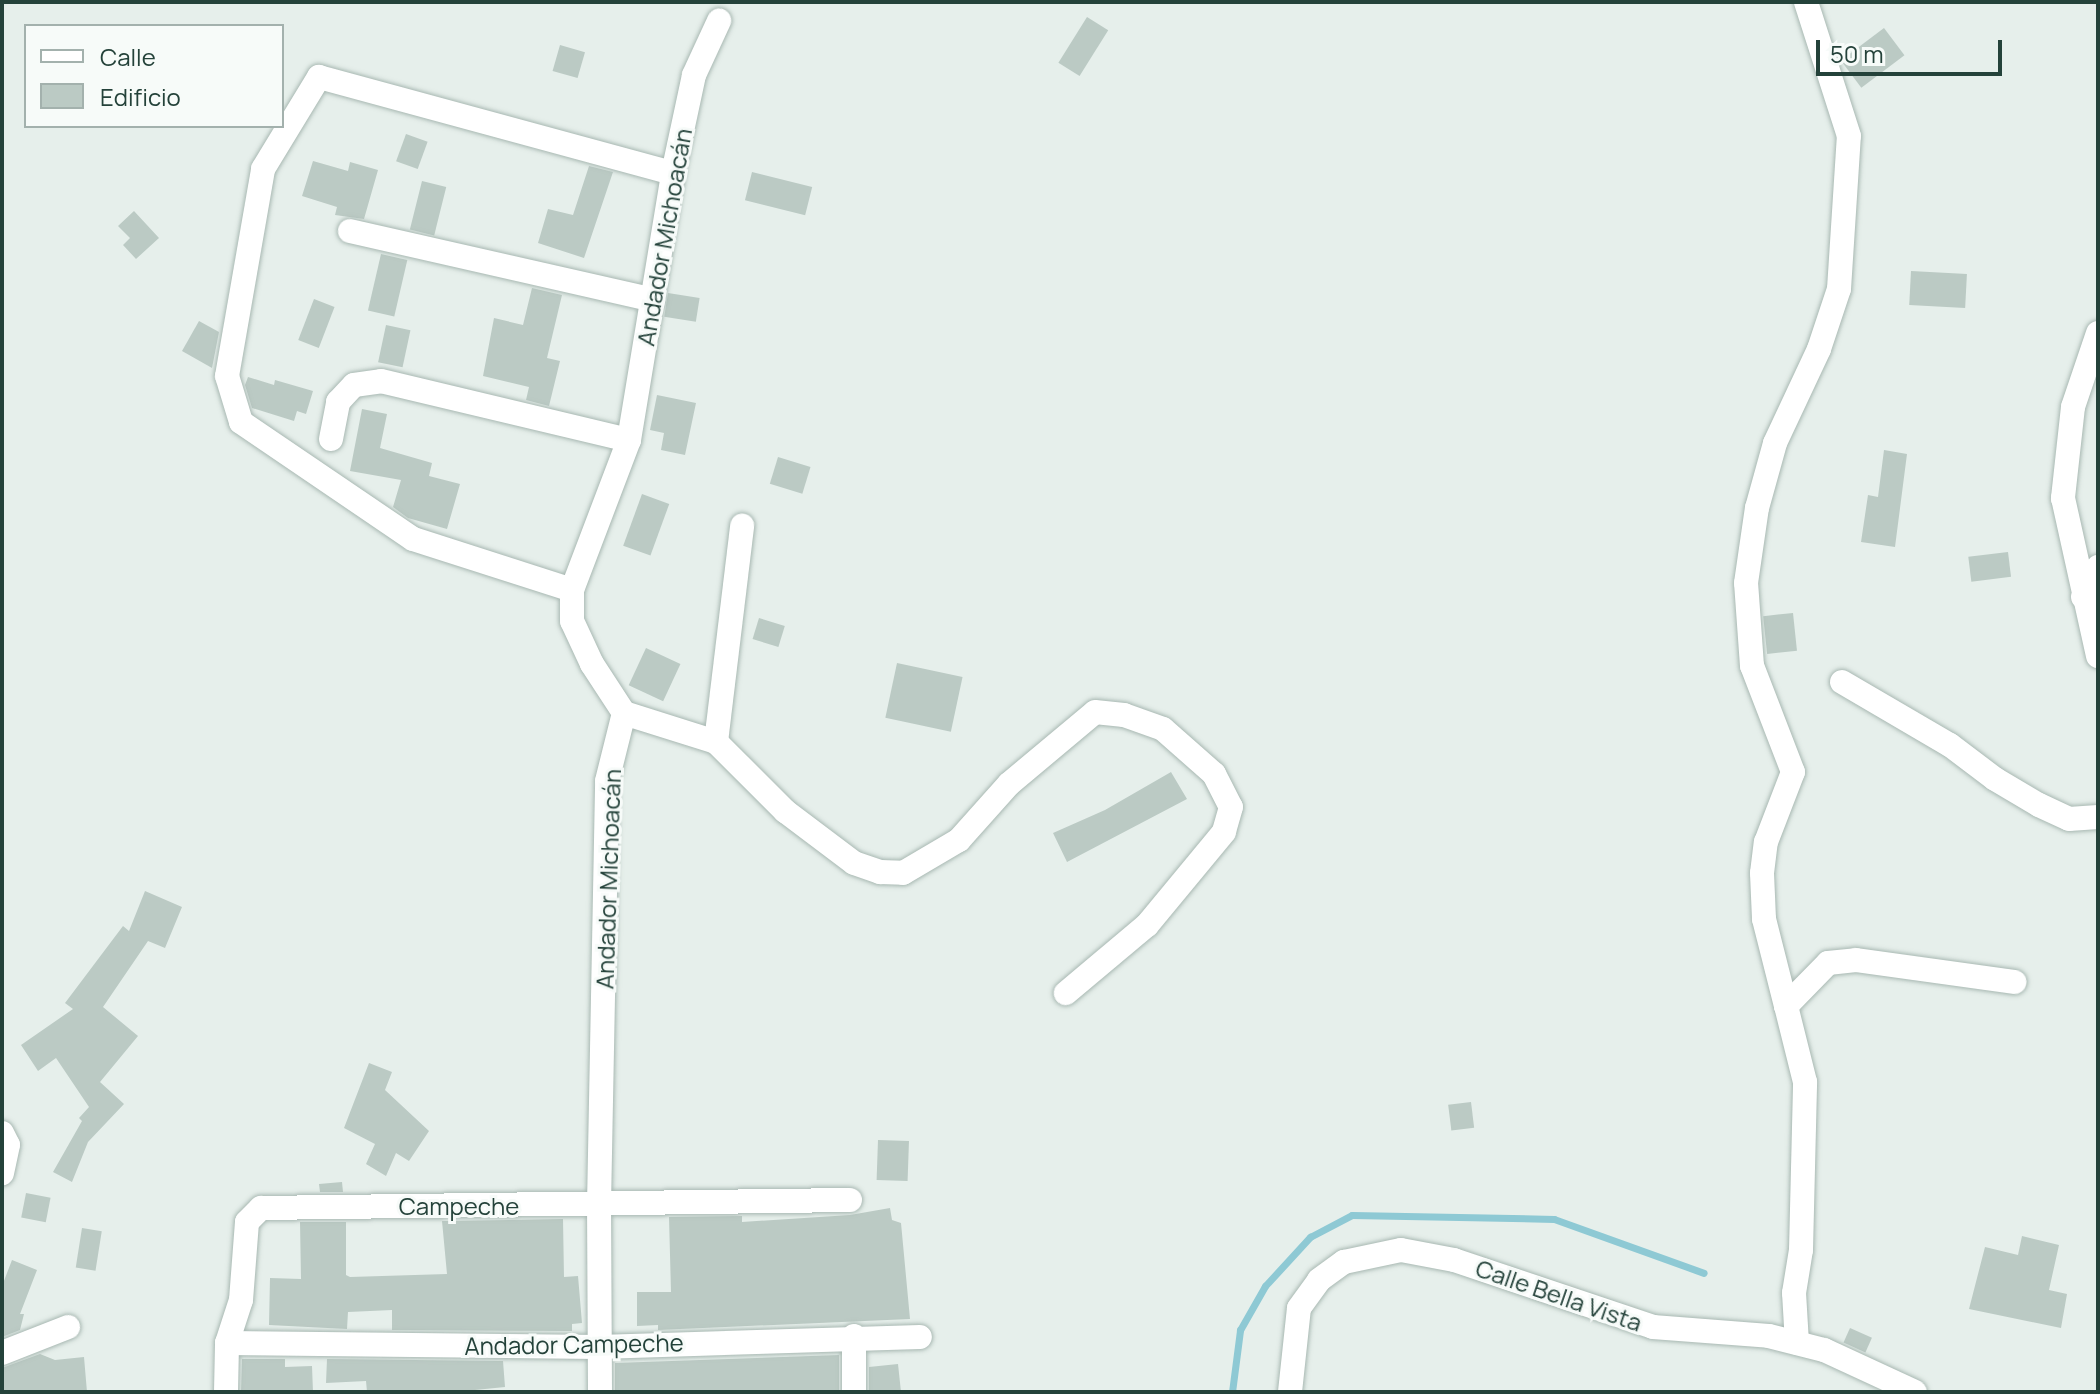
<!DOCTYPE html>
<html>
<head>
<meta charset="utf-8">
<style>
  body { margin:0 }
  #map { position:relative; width:2100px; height:1394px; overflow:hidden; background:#e6efeb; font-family:Manrope,sans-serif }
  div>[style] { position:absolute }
  .stream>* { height:7px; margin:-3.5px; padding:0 3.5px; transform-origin:3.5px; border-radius:3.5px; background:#8ec9d4 }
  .building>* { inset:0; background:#bbcac4; transform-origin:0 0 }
  .roads { filter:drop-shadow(0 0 2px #a8b8b2) drop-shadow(0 0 2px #a8b8b2) }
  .street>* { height:24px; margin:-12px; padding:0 12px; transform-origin:12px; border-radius:12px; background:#fff }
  span { translate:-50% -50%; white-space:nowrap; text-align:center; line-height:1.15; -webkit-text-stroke:6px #f7fbf9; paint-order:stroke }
  .street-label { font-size:24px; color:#24423a }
  .frame { position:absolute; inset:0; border:4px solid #24423a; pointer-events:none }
  .legend { position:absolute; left:24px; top:24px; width:260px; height:104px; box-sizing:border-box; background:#f7fbf9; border:2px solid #a3b1ad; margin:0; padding:10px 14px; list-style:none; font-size:24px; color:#24423a }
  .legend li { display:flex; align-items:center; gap:16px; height:40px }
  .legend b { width:40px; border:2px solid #a3b1ad }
  .scale { position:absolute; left:1816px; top:40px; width:186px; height:36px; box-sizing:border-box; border:4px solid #24423a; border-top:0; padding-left:10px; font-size:24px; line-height:28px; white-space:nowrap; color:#24423a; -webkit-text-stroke:6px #f7fbf9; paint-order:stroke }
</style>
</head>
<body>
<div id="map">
  <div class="stream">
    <i style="left:1232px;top:1392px;width:63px;rotate:-82.6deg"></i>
    <i style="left:1240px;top:1330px;width:51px;rotate:-60.4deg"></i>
    <i style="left:1265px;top:1286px;width:67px;rotate:-47.4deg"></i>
    <i style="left:1310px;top:1237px;width:47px;rotate:-27.6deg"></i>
    <i style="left:1352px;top:1215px;width:202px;rotate:1.1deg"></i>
    <i style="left:1554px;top:1219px;width:159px;rotate:19.8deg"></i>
  </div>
  <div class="building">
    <i style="left:1087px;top:17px;width:25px;height:54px;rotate:32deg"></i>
    <i style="left:1884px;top:28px;width:34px;height:54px;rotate:53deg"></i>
    <i style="left:560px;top:45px;width:26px;height:27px;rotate:16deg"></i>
    <i style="left:406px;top:134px;width:23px;height:29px;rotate:20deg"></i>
    <i style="clip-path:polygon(313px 161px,348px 171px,350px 162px,378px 170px,364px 219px,335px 215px,337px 207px,302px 196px)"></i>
    <i style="clip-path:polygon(589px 166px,613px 172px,584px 258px,538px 243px,548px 209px,573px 215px)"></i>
    <i style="left:752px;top:172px;width:62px;height:29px;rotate:14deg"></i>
    <i style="left:422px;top:181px;width:25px;height:50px;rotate:14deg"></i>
    <i style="clip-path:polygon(134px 211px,159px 238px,136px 259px,123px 245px,130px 238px,118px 226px)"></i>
    <i style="left:381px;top:254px;width:27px;height:58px;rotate:13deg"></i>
    <i style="left:1911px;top:271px;width:56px;height:34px;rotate:3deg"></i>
    <i style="clip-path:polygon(532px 288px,562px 295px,547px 358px,560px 361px,549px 406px,526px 400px,529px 387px,483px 376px,494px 318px,523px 325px)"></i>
    <i style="left:668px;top:293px;width:32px;height:24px;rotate:9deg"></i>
    <i style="left:314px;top:299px;width:22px;height:44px;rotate:21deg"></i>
    <i style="clip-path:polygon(199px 321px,219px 332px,212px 368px,182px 351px)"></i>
    <i style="left:386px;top:325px;width:25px;height:38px;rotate:12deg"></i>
    <i style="clip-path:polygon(248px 377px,274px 385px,275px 380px,313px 391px,306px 414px,297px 411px,294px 421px,252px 408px,245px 385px)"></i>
    <i style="clip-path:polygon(657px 395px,696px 403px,685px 455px,661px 450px,664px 433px,650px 430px)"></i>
    <i style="clip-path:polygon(362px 409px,387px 414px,380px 448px,432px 463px,429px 476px,460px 484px,447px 529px,408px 518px,393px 507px,401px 480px,350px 471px)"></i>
    <i style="clip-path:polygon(1884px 450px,1907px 454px,1895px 547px,1861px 542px,1868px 495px,1878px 497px)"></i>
    <i style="left:778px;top:457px;width:34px;height:28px;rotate:17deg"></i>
    <i style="left:642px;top:494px;width:29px;height:55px;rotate:20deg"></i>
    <i style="left:2008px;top:552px;width:25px;height:40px;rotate:83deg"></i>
    <i style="left:1793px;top:613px;width:38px;height:30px;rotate:84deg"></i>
    <i style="left:759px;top:618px;width:27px;height:22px;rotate:17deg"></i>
    <i style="left:646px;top:648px;width:38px;height:41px;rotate:25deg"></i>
    <i style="left:897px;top:663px;width:67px;height:56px;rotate:12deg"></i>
    <i style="clip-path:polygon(1171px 772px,1187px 799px,1067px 862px,1053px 833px,1105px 810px)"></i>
    <i style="clip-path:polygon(145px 891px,182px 907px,165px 948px,148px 941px,103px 1007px,138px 1036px,100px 1082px,124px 1104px,88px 1142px,72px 1182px,53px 1172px,82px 1121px,79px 1118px,89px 1107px,56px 1058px,38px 1071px,21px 1045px,73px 1009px,65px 1003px,123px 926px,129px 931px)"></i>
    <i style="clip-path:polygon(369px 1063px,392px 1072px,385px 1090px,429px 1131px,409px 1161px,396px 1153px,386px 1176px,366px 1164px,375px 1144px,344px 1128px)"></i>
    <i style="left:1471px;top:1102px;width:26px;height:23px;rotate:83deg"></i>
    <i style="left:878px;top:1140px;width:31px;height:40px;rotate:2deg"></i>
    <i style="clip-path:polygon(342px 1182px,343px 1192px,320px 1192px,319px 1184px)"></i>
    <i style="left:26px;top:1193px;width:25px;height:25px;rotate:11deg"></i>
    <i style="clip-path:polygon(890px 1208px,892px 1220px,901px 1223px,910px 1319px,658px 1330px,658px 1325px,637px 1326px,637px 1292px,671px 1292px,669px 1217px,742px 1216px,742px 1222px,850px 1215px)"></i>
    <i style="clip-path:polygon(563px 1219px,564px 1277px,578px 1276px,582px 1323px,572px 1324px,572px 1331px,392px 1330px,392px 1310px,348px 1312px,347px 1329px,269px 1325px,270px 1278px,301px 1279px,300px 1222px,346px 1222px,346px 1275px,350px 1277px,447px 1274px,442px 1221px)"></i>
    <i style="left:82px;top:1228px;width:20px;height:40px;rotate:9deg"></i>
    <i style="clip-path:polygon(2022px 1236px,2059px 1245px,2049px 1290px,2067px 1294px,2061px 1328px,1969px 1309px,1985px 1247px,2018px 1255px)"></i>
    <i style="clip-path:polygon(12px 1260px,37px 1270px,20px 1314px,24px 1314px,20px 1330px,2px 1337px,2px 1286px)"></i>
    <i style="left:1850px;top:1328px;width:24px;height:16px;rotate:24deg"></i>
    <i style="clip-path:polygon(40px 1354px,55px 1360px,84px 1357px,87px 1392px,2px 1392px,2px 1368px)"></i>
    <i style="clip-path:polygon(839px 1355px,839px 1392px,615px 1392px,615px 1363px)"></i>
    <i style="clip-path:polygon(242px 1359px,285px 1359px,285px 1367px,312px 1366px,313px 1392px,241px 1392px)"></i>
    <i style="clip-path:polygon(327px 1359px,503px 1361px,505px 1387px,455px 1392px,367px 1392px,366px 1381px,326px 1383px)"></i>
    <i style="clip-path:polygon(898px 1364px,901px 1392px,869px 1392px,869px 1367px)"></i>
  </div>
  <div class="roads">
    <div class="street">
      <i style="left:350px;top:231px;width:311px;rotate:12.8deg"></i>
      <i style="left:2098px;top:333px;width:78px;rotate:108.7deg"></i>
      <i style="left:2073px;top:407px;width:92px;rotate:96.3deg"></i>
      <i style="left:2063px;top:498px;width:162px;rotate:77.5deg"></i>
      <i style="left:331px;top:439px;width:38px;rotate:-79deg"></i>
      <i style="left:338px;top:402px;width:23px;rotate:-47deg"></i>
      <i style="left:354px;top:385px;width:27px;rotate:-8deg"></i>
      <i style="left:381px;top:381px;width:255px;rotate:13.4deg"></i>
      <i style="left:572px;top:590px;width:167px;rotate:-162.2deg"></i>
      <i style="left:413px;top:539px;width:208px;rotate:-145.8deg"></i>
      <i style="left:241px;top:422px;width:48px;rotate:-106.9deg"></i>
      <i style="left:227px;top:376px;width:210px;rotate:-80.1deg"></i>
      <i style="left:263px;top:169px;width:108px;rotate:-58.7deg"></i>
      <i style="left:319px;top:77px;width:367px;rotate:15.2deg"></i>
      <i style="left:2083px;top:597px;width:34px;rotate:-63deg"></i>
      <i style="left:1842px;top:682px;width:125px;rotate:30.3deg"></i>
      <i style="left:1950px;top:745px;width:56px;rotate:37.1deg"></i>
      <i style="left:1995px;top:779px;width:51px;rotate:30.6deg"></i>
      <i style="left:2039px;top:805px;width:33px;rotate:25deg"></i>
      <i style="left:2069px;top:819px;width:29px;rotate:-4deg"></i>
      <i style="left:624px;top:713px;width:96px;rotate:17.5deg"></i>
      <i style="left:716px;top:742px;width:98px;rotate:45deg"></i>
      <i style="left:785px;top:811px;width:86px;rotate:37deg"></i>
      <i style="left:854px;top:863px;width:28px;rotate:19deg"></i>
      <i style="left:880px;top:872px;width:23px;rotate:2deg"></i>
      <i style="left:903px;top:873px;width:65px;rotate:-30.5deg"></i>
      <i style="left:959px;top:840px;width:75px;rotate:-48.2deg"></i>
      <i style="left:1009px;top:784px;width:112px;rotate:-39.9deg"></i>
      <i style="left:1095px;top:712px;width:29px;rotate:6deg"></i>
      <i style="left:1124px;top:715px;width:41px;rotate:19.7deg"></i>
      <i style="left:1163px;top:729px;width:68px;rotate:41.4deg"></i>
      <i style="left:1214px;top:774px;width:37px;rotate:63deg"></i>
      <i style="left:1231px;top:807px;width:26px;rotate:106deg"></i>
      <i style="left:1224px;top:832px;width:121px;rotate:129.6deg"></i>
      <i style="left:1147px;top:925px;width:106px;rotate:140deg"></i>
      <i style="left:716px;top:742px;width:218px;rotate:-83.1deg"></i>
      <i style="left:1786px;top:1006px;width:90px;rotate:-104.2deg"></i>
      <i style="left:1764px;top:919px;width:46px;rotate:-92.5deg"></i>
      <i style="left:1762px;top:873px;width:31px;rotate:-83deg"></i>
      <i style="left:1766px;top:842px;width:75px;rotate:-68.9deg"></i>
      <i style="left:1793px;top:772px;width:114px;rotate:-111.1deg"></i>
      <i style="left:1752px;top:666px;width:83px;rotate:-94.1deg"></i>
      <i style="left:1746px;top:583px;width:76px;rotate:-81.7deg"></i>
      <i style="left:1757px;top:508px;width:67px;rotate:-74.5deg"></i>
      <i style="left:1775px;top:443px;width:104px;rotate:-64.9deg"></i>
      <i style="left:1819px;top:349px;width:63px;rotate:-71.6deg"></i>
      <i style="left:1839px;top:289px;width:153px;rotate:-86.3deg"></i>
      <i style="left:1849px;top:136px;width:141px;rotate:-107.8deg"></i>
      <i style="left:2px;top:1133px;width:13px;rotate:63deg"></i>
      <i style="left:8px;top:1145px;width:29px;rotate:102deg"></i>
      <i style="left:854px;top:1336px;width:56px;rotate:90deg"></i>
      <i style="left:227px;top:1343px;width:372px;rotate:0.6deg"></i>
      <i style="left:599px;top:1347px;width:321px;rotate:-1.8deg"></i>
      <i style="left:1797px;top:1343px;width:50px;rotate:-93.4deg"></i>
      <i style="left:1794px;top:1293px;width:44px;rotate:-80.8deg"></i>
      <i style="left:1801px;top:1250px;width:168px;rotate:-88.6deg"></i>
      <i style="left:1805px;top:1082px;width:78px;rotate:-104deg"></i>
      <i style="left:1786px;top:1006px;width:60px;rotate:-45.7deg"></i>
      <i style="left:1828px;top:963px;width:28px;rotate:-6deg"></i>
      <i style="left:1856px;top:960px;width:160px;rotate:7.9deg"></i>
      <i style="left:2px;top:1353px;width:71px;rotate:-21.5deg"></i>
      <i style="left:226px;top:1392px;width:49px;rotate:-88.8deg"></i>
      <i style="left:227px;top:1343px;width:45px;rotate:-72deg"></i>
      <i style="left:241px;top:1300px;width:78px;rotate:-85.6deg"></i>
      <i style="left:247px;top:1222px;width:20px;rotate:-45deg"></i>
      <i style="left:261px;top:1208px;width:589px;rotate:-0.78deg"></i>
      <i style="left:600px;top:1392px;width:187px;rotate:-90.3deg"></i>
      <i style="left:599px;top:1205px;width:424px;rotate:-88.9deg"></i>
      <i style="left:607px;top:781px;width:70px;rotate:-76deg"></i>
      <i style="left:624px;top:713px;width:59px;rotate:-123.1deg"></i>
      <i style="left:592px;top:664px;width:47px;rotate:-114.9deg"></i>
      <i style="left:572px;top:621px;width:31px;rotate:-90deg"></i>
      <i style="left:572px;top:590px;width:160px;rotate:-69.2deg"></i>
      <i style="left:629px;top:440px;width:271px;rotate:-80.6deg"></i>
      <i style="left:673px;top:173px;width:100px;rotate:-77.9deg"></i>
      <i style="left:694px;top:75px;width:60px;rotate:-65.2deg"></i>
      <i style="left:1290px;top:1392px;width:84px;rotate:-83.9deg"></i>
      <i style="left:1299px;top:1308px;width:34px;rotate:-54deg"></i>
      <i style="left:1319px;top:1280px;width:31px;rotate:-36deg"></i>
      <i style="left:1344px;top:1262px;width:58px;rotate:-11.9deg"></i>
      <i style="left:1401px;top:1250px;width:54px;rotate:10.7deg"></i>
      <i style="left:1454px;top:1260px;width:210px;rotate:18.6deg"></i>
      <i style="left:1653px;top:1327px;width:116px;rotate:4.4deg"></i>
      <i style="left:1769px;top:1336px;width:57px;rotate:14.3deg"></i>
      <i style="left:1824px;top:1350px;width:100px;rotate:24.8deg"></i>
    </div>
  </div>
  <div class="street-label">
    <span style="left:664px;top:237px;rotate:-80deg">Andador Michoacán</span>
    <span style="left:608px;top:879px;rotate:-88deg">Andador Michoacán</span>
    <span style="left:459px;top:1206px">Campeche</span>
    <span style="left:1559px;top:1295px;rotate:19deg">Calle Bella Vista</span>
    <span style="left:574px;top:1344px;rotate:-1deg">Andador Campeche</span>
  </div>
  <div class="frame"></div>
  <ul class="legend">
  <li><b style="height:10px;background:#fff"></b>Calle</li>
  <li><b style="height:22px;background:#bbcac4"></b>Edificio</li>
  </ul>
  <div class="scale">50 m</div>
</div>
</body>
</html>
